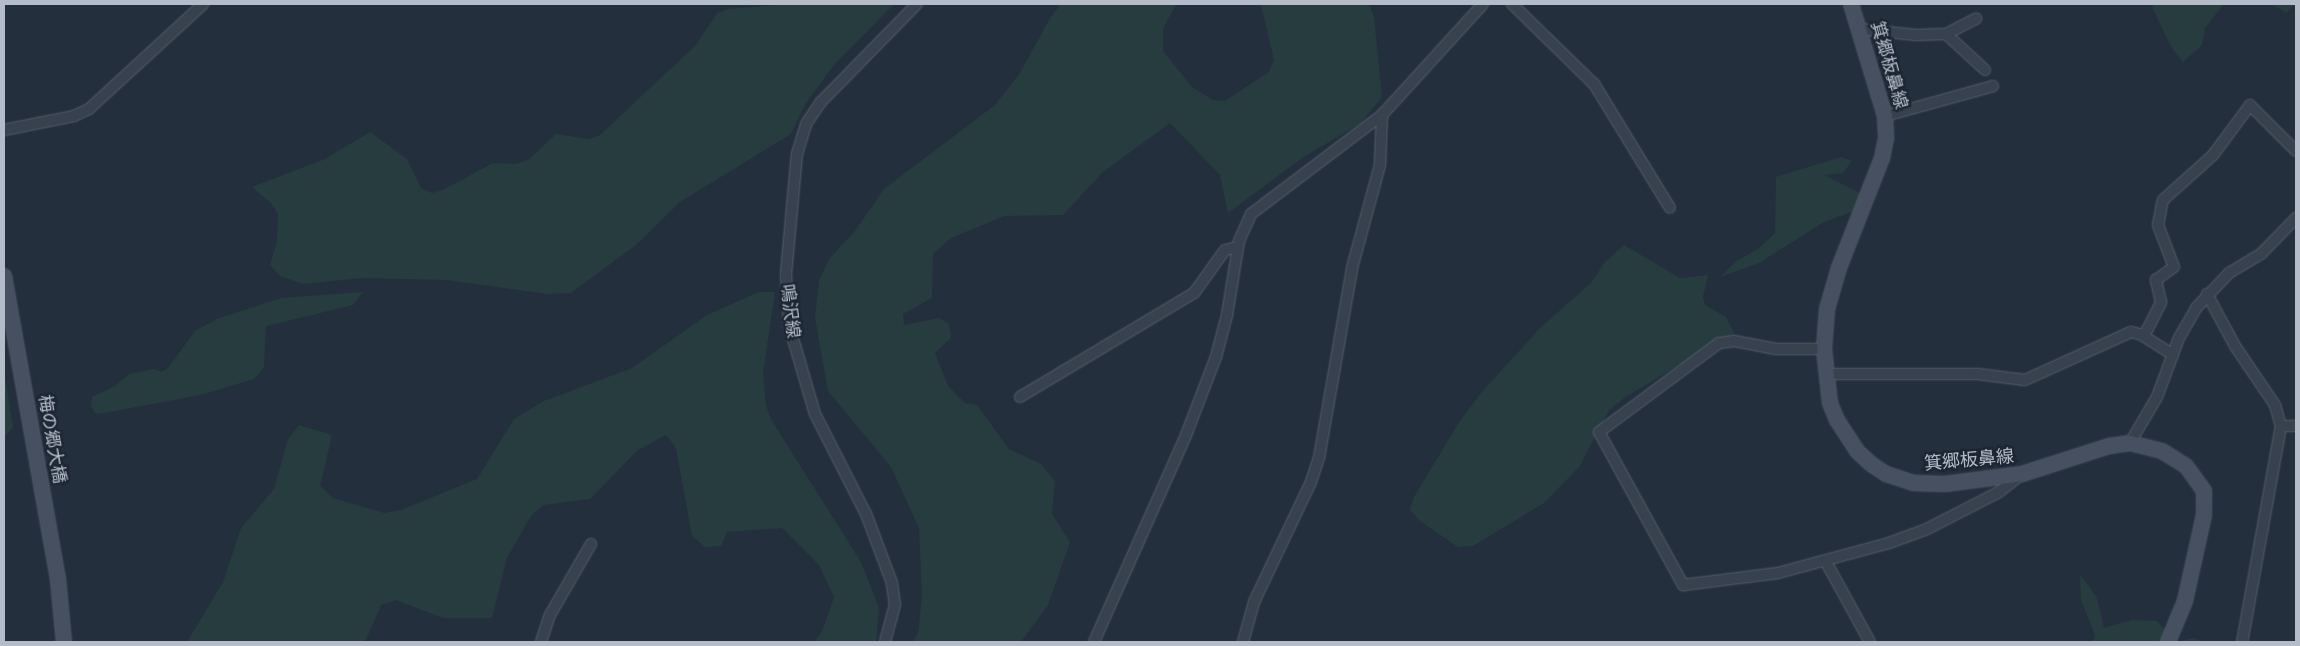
<!DOCTYPE html>
<html>
<head>
<meta charset="utf-8">
<style>
  body { margin:0 }
  #map { position:relative; width:2300px; height:646px; overflow:hidden; background:#242f3e; font-family:Inter,"Noto Sans JP",sans-serif }
  div>[style] { position:absolute }
  .green>* { inset:0; background:#263c3f }
  .roads { filter:drop-shadow(0 0 1px #565f6c) drop-shadow(0 0 1px #565f6c) }
  .street>* { height:10px; margin:-5px; padding:0 5px; transform-origin:5px; border-radius:5px; background:#38414e }
  .secondary>* { height:14px; margin:-7px; padding:0 7px; transform-origin:7px; border-radius:7px; background:#465061 }
  span { translate:-50% -50%; white-space:nowrap; text-align:center; line-height:1.15; -webkit-text-stroke:5px #1d2633; paint-order:stroke }
  .street-label { font-size:18px; color:#b4bcc9 }
  .frame { position:absolute; inset:0; border:5px solid #b4bcc9; pointer-events:none }
</style>
</head>
<body>
<div id="map">
  <div class="green">
    <i style="clip-path:polygon(790px 4px,894px 4px,833px 66px,806px 103px,791px 134px,680px 202px,636px 245px,571px 293px,548px 294px,446px 280px,362px 278px,303px 284px,280px 276px,270px 265px,277px 241px,278px 214px,271px 203px,252px 187px,325px 159px,370px 132px,407px 159px,421px 188px,432px 193px,443px 190px,493px 163px,516px 164px,528px 160px,556px 134px,589px 139px,600px 135px,696px 45px,717px 13px,728px 9px)"></i>
    <i style="clip-path:polygon(1061px 4px,1176px 4px,1163px 29px,1163px 51px,1192px 87px,1213px 100px,1225px 101px,1269px 72px,1274px 60px,1261px 4px,1369px 4px,1374px 17px,1382px 97px,1361px 123px,1302px 158px,1228px 213px,1220px 175px,1170px 123px,1103px 172px,1063px 215px,1004px 216px,951px 238px,933px 254px,932px 298px,903px 314px,904px 325px,939px 318px,949px 324px,951px 338px,935px 353px,948px 386px,965px 403px,977px 405px,1009px 449px,1041px 464px,1055px 481px,1052px 514px,1070px 542px,1048px 605px,1021px 642px,913px 642px,918px 633px,922px 597px,919px 528px,891px 467px,828px 391px,815px 318px,819px 281px,829px 259px,855px 231px,884px 189px,995px 105px,1020px 73px,1050px 18px)"></i>
    <i style="clip-path:polygon(2155px 4px,2224px 4px,2205px 28px,2202px 45px,2183px 62px,2171px 47px,2152px 7px)"></i>
    <i style="clip-path:polygon(2276px 4px,2295px 4px,2286px 13px,2275px 6px)"></i>
    <i style="clip-path:polygon(1841px 157px,1852px 161px,1843px 173px,1824px 175px,1862px 194px,1859px 209px,1824px 222px,1759px 263px,1720px 277px,1735px 262px,1759px 248px,1775px 233px,1776px 177px)"></i>
    <i style="clip-path:polygon(1624px 245px,1680px 278px,1708px 275px,1703px 297px,1705px 305px,1726px 317px,1734px 333px,1627px 396px,1609px 410px,1580px 466px,1544px 503px,1473px 546px,1458px 547px,1420px 521px,1410px 510px,1414px 497px,1460px 421px,1481px 393px,1541px 327px,1591px 283px,1605px 262px)"></i>
    <i style="clip-path:polygon(363px 292px,353px 305px,266px 326px,264px 367px,254px 379px,200px 395px,104px 413px,96px 414px,91px 407px,92px 397px,115px 386px,129px 374px,154px 369px,161px 372px,168px 368px,195px 331px,217px 319px,281px 298px)"></i>
    <i style="clip-path:polygon(759px 292px,775px 292px,763px 373px,766px 406px,772px 421px,861px 562px,879px 608px,876px 642px,814px 642px,822px 632px,834px 597px,819px 565px,782px 528px,727px 532px,721px 546px,705px 547px,692px 536px,676px 448px,666px 435px,638px 450px,590px 499px,543px 505px,531px 516px,507px 558px,492px 618px,443px 618px,396px 600px,381px 605px,365px 642px,187px 642px,223px 582px,241px 528px,274px 489px,288px 439px,299px 425px,332px 435px,320px 486px,333px 498px,384px 513px,401px 510px,477px 479px,514px 419px,544px 401px,632px 368px,707px 315px)"></i>
    <i style="clip-path:polygon(4px 371px,13px 427px,4px 438px)"></i>
    <i style="clip-path:polygon(2080px 574px,2097px 598px,2104px 628px,2132px 620px,2157px 621px,2176px 642px,2194px 638px,2204px 642px,2093px 642px,2095px 635px,2081px 600px)"></i>
  </div>
  <div class="roads">
    <div class="street">
      <i style="left:1512px;top:4px;width:115px;rotate:44.3deg"></i>
      <i style="left:1594px;top:84px;width:145px;rotate:58.5deg"></i>
      <i style="left:1859px;top:29px;width:57px;rotate:6deg"></i>
      <i style="left:1916px;top:35px;width:30px;rotate:-2deg"></i>
      <i style="left:1946px;top:34px;width:34px;rotate:-27deg"></i>
      <i style="left:1946px;top:34px;width:53px;rotate:42.7deg"></i>
      <i style="left:1885px;top:116px;width:112px;rotate:-15.5deg"></i>
      <i style="left:4px;top:130px;width:71px;rotate:-11.3deg"></i>
      <i style="left:74px;top:116px;width:17px;rotate:-25deg"></i>
      <i style="left:89px;top:109px;width:155px;rotate:-42.6deg"></i>
      <i style="left:2207px;top:294px;width:59px;rotate:61.7deg"></i>
      <i style="left:2235px;top:346px;width:71px;rotate:55.9deg"></i>
      <i style="left:2275px;top:405px;width:22px;rotate:74deg"></i>
      <i style="left:2281px;top:426px;width:219px;rotate:100.2deg"></i>
      <i style="left:2144px;top:336px;width:38px;rotate:-63deg"></i>
      <i style="left:2161px;top:302px;width:23px;rotate:-103deg"></i>
      <i style="left:2156px;top:280px;width:22px;rotate:-36deg"></i>
      <i style="left:2174px;top:267px;width:45px;rotate:-110.9deg"></i>
      <i style="left:2158px;top:225px;width:25px;rotate:-79deg"></i>
      <i style="left:2163px;top:200px;width:67px;rotate:-42deg"></i>
      <i style="left:2213px;top:155px;width:62px;rotate:-53.5deg"></i>
      <i style="left:2250px;top:105px;width:65px;rotate:45deg"></i>
      <i style="left:1824px;top:349px;width:48px;rotate:180deg"></i>
      <i style="left:1776px;top:349px;width:43px;rotate:-169.2deg"></i>
      <i style="left:1734px;top:341px;width:15px;rotate:172deg"></i>
      <i style="left:1719px;top:343px;width:149px;rotate:143.4deg"></i>
      <i style="left:1599px;top:432px;width:175px;rotate:61.2deg"></i>
      <i style="left:1683px;top:585px;width:96px;rotate:-7.2deg"></i>
      <i style="left:1778px;top:573px;width:115px;rotate:-15.1deg"></i>
      <i style="left:1889px;top:543px;width:40px;rotate:-20.2deg"></i>
      <i style="left:1927px;top:529px;width:81px;rotate:-27.2deg"></i>
      <i style="left:1999px;top:492px;width:29px;rotate:-38deg"></i>
      <i style="left:1827px;top:374px;width:151px"></i>
      <i style="left:1978px;top:374px;width:47px;rotate:7.3deg"></i>
      <i style="left:2025px;top:380px;width:116px;rotate:-24.4deg"></i>
      <i style="left:2131px;top:332px;width:9px;rotate:13deg"></i>
      <i style="left:2140px;top:334px;width:39px;rotate:32deg"></i>
      <i style="left:1020px;top:397px;width:203px;rotate:-30.9deg"></i>
      <i style="left:1194px;top:293px;width:53px;rotate:-54.2deg"></i>
      <i style="left:1225px;top:250px;width:13px;rotate:-13deg"></i>
      <i style="left:2281px;top:426px;width:15px"></i>
      <i style="left:2130px;top:443px;width:53px;rotate:-59.6deg"></i>
      <i style="left:2157px;top:397px;width:63px;rotate:-69.6deg"></i>
      <i style="left:2179px;top:338px;width:34px;rotate:-60deg"></i>
      <i style="left:2196px;top:308px;width:48px;rotate:-46.7deg"></i>
      <i style="left:2229px;top:273px;width:39px;rotate:-31deg"></i>
      <i style="left:2262px;top:253px;width:49px;rotate:-45.8deg"></i>
      <i style="left:1826px;top:562px;width:91px;rotate:61.2deg"></i>
      <i style="left:541px;top:642px;width:28px;rotate:-72deg"></i>
      <i style="left:550px;top:615px;width:82px;rotate:-60deg"></i>
      <i style="left:885px;top:642px;width:38px;rotate:-75deg"></i>
      <i style="left:895px;top:605px;width:22px;rotate:-98deg"></i>
      <i style="left:892px;top:583px;width:74px;rotate:-110.6deg"></i>
      <i style="left:866px;top:514px;width:112px;rotate:-117deg"></i>
      <i style="left:815px;top:414px;width:93px;rotate:-106.3deg"></i>
      <i style="left:789px;top:325px;width:51px;rotate:-93.4deg"></i>
      <i style="left:786px;top:274px;width:121px;rotate:-84.8deg"></i>
      <i style="left:797px;top:154px;width:31px;rotate:-73deg"></i>
      <i style="left:806px;top:124px;width:27px;rotate:-56deg"></i>
      <i style="left:821px;top:102px;width:137px;rotate:-45.6deg"></i>
      <i style="left:1094px;top:642px;width:227px;rotate:-66deg"></i>
      <i style="left:1186px;top:435px;width:84px;rotate:-69deg"></i>
      <i style="left:1216px;top:357px;width:43px;rotate:-75.3deg"></i>
      <i style="left:1227px;top:315px;width:75px;rotate:-80.8deg"></i>
      <i style="left:1239px;top:241px;width:30px;rotate:-66deg"></i>
      <i style="left:1251px;top:214px;width:164px;rotate:-37.1deg"></i>
      <i style="left:1382px;top:115px;width:150px;rotate:-47.7deg"></i>
      <i style="left:1243px;top:642px;width:41px;rotate:-74.6deg"></i>
      <i style="left:1254px;top:602px;width:133px;rotate:-64.6deg"></i>
      <i style="left:1311px;top:482px;width:25px;rotate:-72deg"></i>
      <i style="left:1319px;top:458px;width:193px;rotate:-80.1deg"></i>
      <i style="left:1352px;top:268px;width:107px;rotate:-74.8deg"></i>
      <i style="left:1380px;top:165px;width:50px;rotate:-87.7deg"></i>
    </div>
    <div class="secondary">
      <i style="left:1851px;top:4px;width:117px;rotate:73.1deg"></i>
      <i style="left:1885px;top:116px;width:22px;rotate:87deg"></i>
      <i style="left:1886px;top:138px;width:20px;rotate:101deg"></i>
      <i style="left:1882px;top:158px;width:118px;rotate:111.4deg"></i>
      <i style="left:1839px;top:268px;width:43px;rotate:106.3deg"></i>
      <i style="left:1827px;top:309px;width:40px;rotate:94.3deg"></i>
      <i style="left:1824px;top:349px;width:54px;rotate:83.7deg"></i>
      <i style="left:1830px;top:403px;width:18px;rotate:68deg"></i>
      <i style="left:1837px;top:420px;width:37px;rotate:57deg"></i>
      <i style="left:1857px;top:451px;width:19px;rotate:43deg"></i>
      <i style="left:1871px;top:464px;width:18px;rotate:34deg"></i>
      <i style="left:1886px;top:474px;width:28px;rotate:18deg"></i>
      <i style="left:1913px;top:483px;width:32px;rotate:2deg"></i>
      <i style="left:1945px;top:484px;width:78px;rotate:-7.4deg"></i>
      <i style="left:2022px;top:474px;width:91px;rotate:-17.8deg"></i>
      <i style="left:2109px;top:446px;width:21px;rotate:-8deg"></i>
      <i style="left:2130px;top:443px;width:33px;rotate:14deg"></i>
      <i style="left:2162px;top:451px;width:28px;rotate:32deg"></i>
      <i style="left:2186px;top:466px;width:31px;rotate:54deg"></i>
      <i style="left:2204px;top:491px;width:24px;rotate:90deg"></i>
      <i style="left:2204px;top:515px;width:88px;rotate:102.5deg"></i>
      <i style="left:2185px;top:601px;width:44px;rotate:112.5deg"></i>
      <i style="left:4px;top:276px;width:308px;rotate:79.9deg"></i>
      <i style="left:58px;top:579px;width:63px;rotate:84.6deg"></i>
    </div>
  </div>
  <div class="street-label">
    <span style="left:1889px;top:65px;rotate:74deg">箕郷板鼻線</span>
    <span style="left:790px;top:311px;rotate:83deg">鳴沢線</span>
    <span style="left:52px;top:439px;rotate:80deg">梅の郷大橋</span>
    <span style="left:1969px;top:460px;rotate:-5deg">箕郷板鼻線</span>
  </div>
  <div class="frame"></div>
</div>
</body>
</html>
